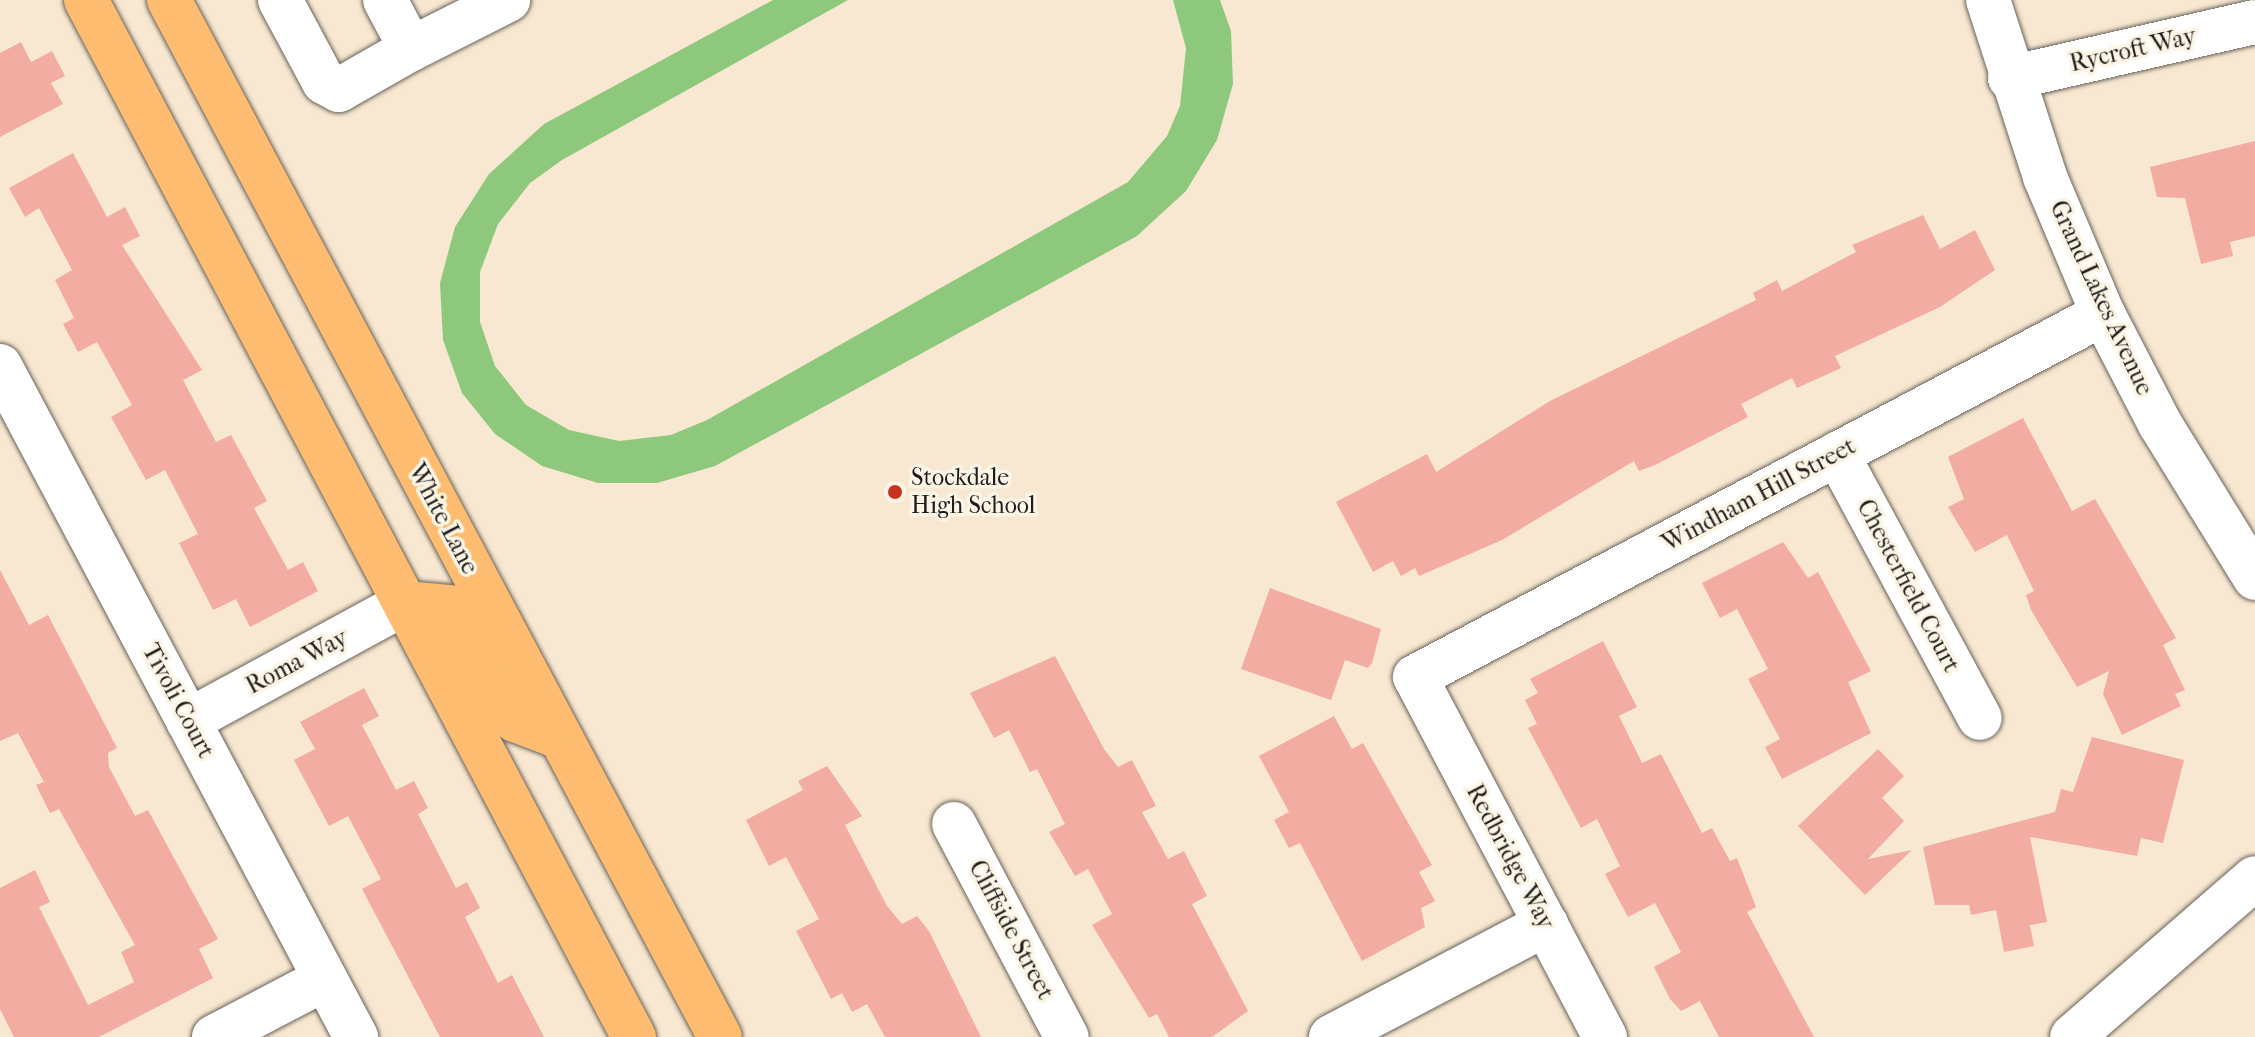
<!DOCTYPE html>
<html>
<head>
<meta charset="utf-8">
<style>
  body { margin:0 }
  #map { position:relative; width:2255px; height:1037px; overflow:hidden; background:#f8e8d1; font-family:"IM FELL French Canon",serif }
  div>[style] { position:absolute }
  .green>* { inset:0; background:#8ec87c }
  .building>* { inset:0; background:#f2aca1 }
  .roads { filter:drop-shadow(0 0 2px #69635b) drop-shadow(0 0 2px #69635b) }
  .minor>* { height:44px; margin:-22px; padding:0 22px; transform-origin:22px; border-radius:22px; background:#fff }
  .major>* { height:44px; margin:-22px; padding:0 22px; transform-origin:22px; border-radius:22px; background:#fdbc70 }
  .dots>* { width:22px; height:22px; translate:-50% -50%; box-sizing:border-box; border:4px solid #fcf5e5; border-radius:50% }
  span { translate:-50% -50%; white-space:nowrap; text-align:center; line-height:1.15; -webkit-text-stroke:7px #fcf5e5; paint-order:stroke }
  .street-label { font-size:24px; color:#1c1c1c }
  .poi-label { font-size:24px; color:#1c1c1c }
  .left { translate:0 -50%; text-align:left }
</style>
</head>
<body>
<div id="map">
  <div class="green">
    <i style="clip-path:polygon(773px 0,848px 0,562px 160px,530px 183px,498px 224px,480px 272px,480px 322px,495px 366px,526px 405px,569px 430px,619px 441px,671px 435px,707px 420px,1128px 182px,1167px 136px,1180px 106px,1186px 48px,1173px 0,1220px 0,1231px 31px,1233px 84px,1217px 140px,1186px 191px,1137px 236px,715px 466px,657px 483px,598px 483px,542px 466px,495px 434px,462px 393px,443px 340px,440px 283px,455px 227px,489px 174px,544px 124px)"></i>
  </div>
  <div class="building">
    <i style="clip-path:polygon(21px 42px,31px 62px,52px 51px,65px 76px,51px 83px,63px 104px,0 137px,0 53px)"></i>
    <i style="clip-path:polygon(2255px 141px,2255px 236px,2230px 242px,2233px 256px,2201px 264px,2185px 198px,2157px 197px,2150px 167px)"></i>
    <i style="clip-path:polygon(73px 153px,107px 217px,125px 207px,140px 236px,122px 245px,202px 370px,183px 380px,216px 442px,231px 435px,267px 501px,254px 508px,288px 570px,303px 562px,318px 591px,250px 627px,236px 599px,213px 610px,179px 543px,198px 534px,165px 470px,146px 480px,111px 417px,132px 405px,97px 342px,78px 352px,63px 324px,74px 318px,55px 280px,72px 270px,39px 208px,25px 217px,9px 188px)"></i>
    <i style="clip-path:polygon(1923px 215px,1940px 249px,1975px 230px,1995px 270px,1940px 307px,1835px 356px,1841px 368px,1797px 388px,1792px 378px,1741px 404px,1748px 417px,1655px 465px,1639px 471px,1634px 461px,1502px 540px,1419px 576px,1415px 568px,1401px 576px,1393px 561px,1373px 572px,1336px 502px,1427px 454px,1436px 472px,1550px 401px,1756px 300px,1753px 293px,1777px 280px,1782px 291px,1856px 252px,1852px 245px)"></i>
    <i style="clip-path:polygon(2023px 418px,2072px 511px,2095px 499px,2176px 638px,2163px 645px,2185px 690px,2175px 694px,2181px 706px,2122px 735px,2103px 694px,2109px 671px,2077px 687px,2031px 610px,2026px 595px,2034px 591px,2007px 535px,1975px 552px,1948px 507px,1964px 499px,1948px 457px)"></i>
    <i style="clip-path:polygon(1783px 542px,1808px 578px,1818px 572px,1871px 671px,1848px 682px,1871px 733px,1782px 779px,1765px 747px,1780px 739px,1748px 679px,1768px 669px,1737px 609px,1720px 618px,1702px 583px)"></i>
    <i style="clip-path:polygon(0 570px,29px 625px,48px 615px,117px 748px,108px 753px,109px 767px,135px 816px,148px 810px,218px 939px,199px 949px,213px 978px,99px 1037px,14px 1037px,0 1009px,0 888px,35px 870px,50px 902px,39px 907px,88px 1005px,134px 982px,121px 952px,135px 945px,59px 809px,50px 813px,36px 785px,44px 782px,18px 733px,0 741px)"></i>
    <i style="clip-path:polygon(1270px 588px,1381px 629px,1372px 663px,1368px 668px,1345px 660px,1331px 700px,1241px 669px)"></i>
    <i style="clip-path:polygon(1603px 641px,1637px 707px,1619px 716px,1642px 763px,1661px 754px,1702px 833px,1712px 828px,1730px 861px,1737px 858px,1756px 907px,1747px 912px,1814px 1037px,1719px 1037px,1700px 1001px,1681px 1011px,1670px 999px,1654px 967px,1681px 952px,1655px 903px,1628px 917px,1605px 874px,1620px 866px,1597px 819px,1581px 828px,1528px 728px,1537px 724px,1525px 700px,1538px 693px,1530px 679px)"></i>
    <i style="clip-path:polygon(1055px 656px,1104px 749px,1118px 767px,1132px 760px,1156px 806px,1142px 812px,1168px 859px,1184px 851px,1207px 896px,1192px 904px,1248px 1011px,1212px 1037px,1169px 1037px,1157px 1014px,1149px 1018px,1092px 925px,1112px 914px,1088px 869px,1075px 876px,1049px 832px,1065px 824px,1037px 769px,1030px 772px,1009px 730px,994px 738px,970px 693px)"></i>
    <i style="clip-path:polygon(364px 688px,379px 716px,362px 725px,396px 790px,414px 781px,428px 808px,418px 814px,456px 888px,467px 882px,480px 908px,465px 917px,498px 983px,512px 975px,544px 1037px,440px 1037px,362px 889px,381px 879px,348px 816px,329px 826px,294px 760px,315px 749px,300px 722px)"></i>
    <i style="clip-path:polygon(1334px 716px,1352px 749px,1363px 743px,1432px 865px,1419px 872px,1435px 901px,1421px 908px,1425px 927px,1362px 961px,1300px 843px,1289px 848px,1274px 820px,1289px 812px,1259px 756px)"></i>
    <i style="clip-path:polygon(2092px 737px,2184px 760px,2163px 843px,2141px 838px,2137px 856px,2030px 837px,2047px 922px,2030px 925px,2034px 946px,2004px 952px,1996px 910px,1971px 915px,1969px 905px,1935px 905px,1923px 847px,2055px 812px,2061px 789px,2073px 792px)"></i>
    <i style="clip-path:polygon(1878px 749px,1904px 776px,1882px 798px,1904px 821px,1868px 859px,1912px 850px,1865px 895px,1798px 826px)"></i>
    <i style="clip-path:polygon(827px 766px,862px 816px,845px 825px,887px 906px,902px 924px,917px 916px,929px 931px,981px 1037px,885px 1037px,867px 1004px,852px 1012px,842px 993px,831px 999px,796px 931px,819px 919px,786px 857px,769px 866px,746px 820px,803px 790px,798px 781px)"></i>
  </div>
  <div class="roads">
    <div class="minor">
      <i style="left:280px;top:0;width:93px;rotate:61.8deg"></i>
      <i style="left:324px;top:82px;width:17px;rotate:28deg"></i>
      <i style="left:339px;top:90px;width:83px;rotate:-29.7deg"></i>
      <i style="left:411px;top:49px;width:55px;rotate:-118deg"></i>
      <i style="left:1988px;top:0;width:186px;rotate:72.1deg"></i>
      <i style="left:2045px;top:177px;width:149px;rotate:67.1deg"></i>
      <i style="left:2103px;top:314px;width:124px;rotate:62.6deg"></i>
      <i style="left:2160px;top:424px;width:181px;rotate:58.3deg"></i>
      <i style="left:411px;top:49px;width:109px;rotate:-26.8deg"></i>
      <i style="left:2010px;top:78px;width:251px;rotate:-12.9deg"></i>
      <i style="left:0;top:366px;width:760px;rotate:62.05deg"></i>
      <i style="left:1837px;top:454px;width:300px;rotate:61.6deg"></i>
      <i style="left:188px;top:721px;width:247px;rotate:-28.5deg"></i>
      <i style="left:954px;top:824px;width:241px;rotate:62.1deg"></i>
      <i style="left:214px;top:1037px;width:125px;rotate:-27.6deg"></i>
      <i style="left:1331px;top:1037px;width:243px;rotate:-27.7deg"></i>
      <i style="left:1605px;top:1037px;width:407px;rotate:-117.8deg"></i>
      <i style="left:1415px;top:677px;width:778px;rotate:-27.82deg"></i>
      <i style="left:2072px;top:1037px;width:242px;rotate:-41deg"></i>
    </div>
    <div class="major">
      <i style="left:86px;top:0;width:1173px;rotate:62.15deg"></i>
      <i style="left:169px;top:0;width:1174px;rotate:62.02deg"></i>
      <i style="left:405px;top:603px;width:44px;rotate:5.2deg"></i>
      <i style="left:449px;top:607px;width:131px;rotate:59.7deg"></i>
      <i style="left:515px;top:720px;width:40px;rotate:21deg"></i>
    </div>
  </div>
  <div class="dots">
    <i style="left:895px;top:492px;background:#c8321e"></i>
  </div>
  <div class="street-label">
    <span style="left:2133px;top:50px;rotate:-13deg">Rycroft Way</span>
    <span style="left:2101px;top:298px;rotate:65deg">Grand Lakes Avenue</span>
    <span style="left:1759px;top:495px;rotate:-28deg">Windham Hill Street</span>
    <span style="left:443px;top:519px;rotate:62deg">White Lane</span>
    <span style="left:1908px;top:586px;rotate:62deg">Chesterfield Court</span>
    <span style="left:297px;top:662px;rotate:-28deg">Roma Way</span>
    <span style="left:178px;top:701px;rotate:62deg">Tivoli Court</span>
    <span style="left:1510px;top:857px;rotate:62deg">Redbridge Way</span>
    <span style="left:1011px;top:930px;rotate:62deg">Cliffside Street</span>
  </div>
  <div class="poi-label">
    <span class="left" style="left:911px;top:492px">Stockdale<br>High School</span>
  </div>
</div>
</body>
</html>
